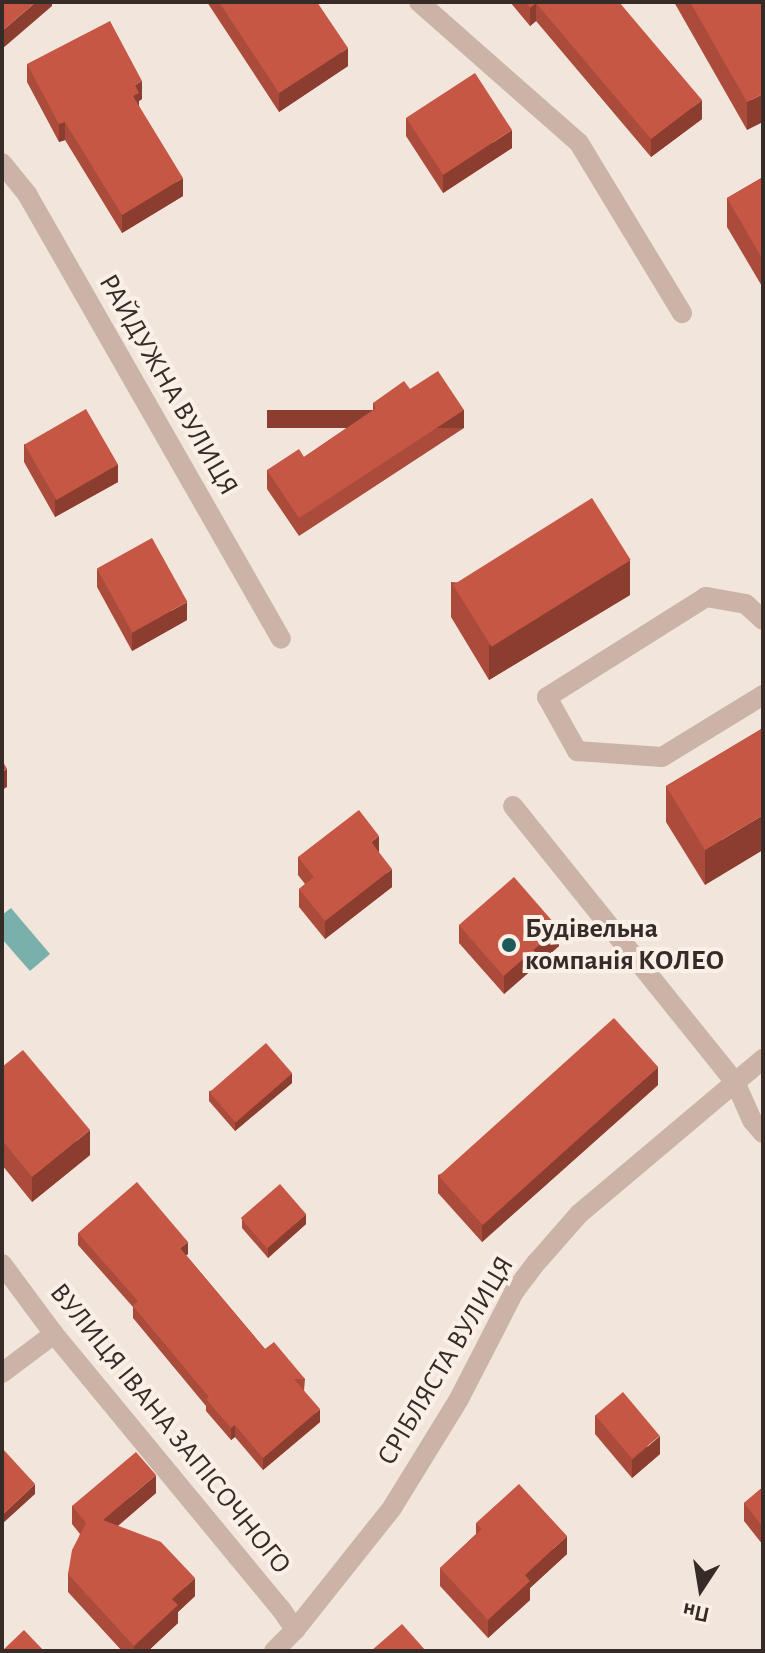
<!DOCTYPE html>
<html>
<head>
<meta charset="utf-8">
<style>
  body { margin:0 }
  #map { position:relative; width:765px; height:1653px; overflow:hidden; background:#f2e5dc; font-family:"Alegreya Sans",sans-serif }
  div>[style] { position:absolute }
  .water>* { inset:0; background:#7ab0ac }
  .lane>* { height:20px; margin:-10px; padding:0 10px; transform-origin:10px; border-radius:10px; background:#cbb4a7 }
  .street>* { height:20px; margin:-10px; padding:0 10px; transform-origin:10px; border-radius:10px; background:#cbb4a7 }
  .wall>* { inset:0; background:#ab4b3b }
  .shaded-wall>* { inset:0; background:#8b3d30; transform-origin:0 0 }
  .building>* { inset:0; background:#c75745; transform-origin:0 0 }
  .dots>* { width:22px; height:22px; translate:-50% -50%; box-sizing:border-box; border:4px solid #faf0e8; border-radius:50% }
  span { translate:-50% -50%; white-space:nowrap; text-align:center; line-height:1.15; -webkit-text-stroke:8px #faf0e8; paint-order:stroke }
  .street-label { font-size:28px; color:#372b28 }
  .poi-label { font-size:28px; color:#372b28; font-weight:700 }
  .left { translate:0 -50%; text-align:left }
  .frame { position:absolute; inset:0; border:4px solid #372b28; pointer-events:none }
  .north { position:absolute; left:661px; top:1549px; width:80px; height:80px; -webkit-text-stroke:6px #faf0e8; paint-order:stroke; rotate:192deg; font-size:22px; font-weight:700; line-height:32px; text-align:center; color:#372b28 }
  .north::after { content:''; display:block; margin:auto; width:28px; height:36px; background:#372b28; clip-path:polygon(50% 0,100% 100%,50% 72%,0 100%) }
</style>
</head>
<body>
<div id="map">
  <div class="water">
    <i style="clip-path:polygon(11px 908px,50px 954px,30px 971px,2px 939px,2px 915px)"></i>
  </div>
  <div class="lane">
    <i style="left:763px;top:620px;width:23px;rotate:-137deg"></i>
    <i style="left:746px;top:604px;width:41px;rotate:-170.1deg"></i>
    <i style="left:706px;top:597px;width:188px;rotate:147.8deg"></i>
    <i style="left:547px;top:697px;width:62px;rotate:60.9deg"></i>
    <i style="left:577px;top:751px;width:85px;rotate:4deg"></i>
    <i style="left:662px;top:757px;width:119px;rotate:-31.5deg"></i>
  </div>
  <div class="street">
    <i style="left:419px;top:2px;width:213px;rotate:41.4deg"></i>
    <i style="left:579px;top:143px;width:199px;rotate:58.8deg"></i>
    <i style="left:2px;top:163px;width:40px;rotate:51deg"></i>
    <i style="left:27px;top:194px;width:512px;rotate:60.28deg"></i>
    <i style="left:513px;top:806px;width:354px;rotate:51.2deg"></i>
    <i style="left:735px;top:1082px;width:42px;rotate:65.9deg"></i>
    <i style="left:752px;top:1120px;width:17px;rotate:50deg"></i>
    <i style="left:2px;top:1264px;width:87px;rotate:53.4deg"></i>
    <i style="left:54px;top:1334px;width:357px;rotate:50.5deg"></i>
    <i style="left:281px;top:1609px;width:25px;rotate:56deg"></i>
    <i style="left:2px;top:1373px;width:65px;rotate:-36.9deg"></i>
    <i style="left:274px;top:1651px;width:30px;rotate:-45deg"></i>
    <i style="left:295px;top:1630px;width:156px;rotate:-51.5deg"></i>
    <i style="left:392px;top:1508px;width:128px;rotate:-58.4deg"></i>
    <i style="left:459px;top:1399px;width:120px;rotate:-62.8deg"></i>
    <i style="left:514px;top:1292px;width:38px;rotate:-53deg"></i>
    <i style="left:537px;top:1262px;width:64px;rotate:-48.8deg"></i>
    <i style="left:579px;top:1214px;width:241px;rotate:-40.1deg"></i>
  </div>
  <div class="wall">
    <i style="clip-path:polygon(207px 2px,317px 2px,348px 66px,279px 112px)"></i>
    <i style="clip-path:polygon(510px 2px,619px 2px,702px 119px,651px 157px,536px 21px,530px 26px)"></i>
    <i style="clip-path:polygon(674px 2px,763px 2px,747px 130px)"></i>
    <i style="clip-path:polygon(27px 64px,142px 99px,139px 101px,139px 106px,183px 196px,122px 233px,65px 140px,59px 142px,27px 82px)"></i>
    <i style="clip-path:polygon(406px 118px,512px 148px,443px 193px,406px 136px)"></i>
    <i style="clip-path:polygon(763px 177px,763px 288px,727px 227px,727px 198px)"></i>
    <i style="clip-path:polygon(410px 389px,464px 428px,299px 536px,267px 489px,267px 470px,304px 457px,373px 410px,373px 403px)"></i>
    <i style="clip-path:polygon(24px 444px,118px 482px,55px 517px,24px 462px)"></i>
    <i style="clip-path:polygon(97px 569px,187px 620px,132px 651px,97px 587px)"></i>
    <i style="clip-path:polygon(451px 582px,630px 595px,489px 680px,451px 617px)"></i>
    <i style="clip-path:polygon(763px 728px,705px 885px,666px 822px,666px 786px)"></i>
    <i style="clip-path:polygon(379px 853px,392px 887px,325px 939px,299px 907px,299px 889px,305px 884px,298px 875px,298px 857px)"></i>
    <i style="clip-path:polygon(459px 925px,559px 946px,504px 994px,459px 943px)"></i>
    <i style="clip-path:polygon(2px 1067px,90px 1155px,32px 1202px,2px 1165px)"></i>
    <i style="clip-path:polygon(292px 1083px,235px 1131px,209px 1101px,209px 1091px)"></i>
    <i style="clip-path:polygon(658px 1085px,482px 1242px,438px 1193px,438px 1175px)"></i>
    <i style="clip-path:polygon(242px 1219px,306px 1224px,268px 1258px,242px 1228px)"></i>
    <i style="clip-path:polygon(78px 1233px,188px 1254px,186px 1255px,265px 1349px,305px 1379px,304px 1391px,320px 1422px,263px 1470px,235px 1437px,231px 1440px,206px 1411px,206px 1406px,133px 1318px,133px 1307px,78px 1245px)"></i>
    <i style="clip-path:polygon(595px 1415px,660px 1454px,632px 1478px,595px 1434px)"></i>
    <i style="clip-path:polygon(763px 1487px,763px 1545px,744px 1521px,744px 1503px)"></i>
    <i style="clip-path:polygon(156px 1493px,118px 1526px,195px 1596px,178px 1612px,178px 1623px,148px 1651px,122px 1651px,68px 1592px,68px 1574px,80px 1534px,72px 1524px,72px 1506px)"></i>
    <i style="clip-path:polygon(476px 1523px,567px 1554px,530px 1588px,530px 1600px,488px 1638px,440px 1586px,440px 1568px,476px 1534px)"></i>
  </div>
  <div class="shaded-wall">
    <i style="clip-path:polygon(36px 2px,52px 2px,52px 6px,2px 49px,2px 31px)"></i>
    <i style="clip-path:polygon(536px 3px,536px 21px,530px 26px,530px 8px)"></i>
    <i style="clip-path:polygon(348px 48px,348px 66px,279px 112px,279px 93px)"></i>
    <i style="clip-path:polygon(142px 81px,142px 99px,139px 101px,139px 111px,133px 96px,135px 85px)"></i>
    <i style="clip-path:polygon(763px 94px,763px 122px,747px 130px,747px 102px)"></i>
    <i style="clip-path:polygon(702px 100px,702px 119px,651px 157px,651px 139px)"></i>
    <i style="clip-path:polygon(65px 122px,65px 140px,59px 142px,59px 124px)"></i>
    <i style="clip-path:polygon(512px 130px,512px 148px,443px 193px,443px 175px)"></i>
    <i style="clip-path:polygon(183px 178px,183px 196px,122px 233px,122px 215px)"></i>
    <i style="left:464px;top:410px;width:18px;height:197px;rotate:90deg"></i>
    <i style="clip-path:polygon(118px 464px,118px 482px,55px 517px,55px 499px)"></i>
    <i style="clip-path:polygon(630px 560px,630px 595px,489px 680px,489px 645px)"></i>
    <i style="clip-path:polygon(187px 602px,187px 620px,132px 651px,132px 633px)"></i>
    <i style="clip-path:polygon(7px 769px,7px 787px,2px 790px,2px 772px)"></i>
    <i style="clip-path:polygon(763px 815px,763px 850px,705px 885px,705px 850px)"></i>
    <i style="clip-path:polygon(379px 836px,379px 854px,371px 842px)"></i>
    <i style="clip-path:polygon(392px 869px,392px 887px,325px 939px,325px 921px)"></i>
    <i style="clip-path:polygon(559px 928px,559px 946px,504px 994px,504px 975px)"></i>
    <i style="clip-path:polygon(658px 1067px,658px 1085px,482px 1242px,482px 1223px)"></i>
    <i style="clip-path:polygon(292px 1073px,292px 1083px,235px 1131px,235px 1121px)"></i>
    <i style="clip-path:polygon(90px 1130px,90px 1155px,32px 1202px,32px 1177px)"></i>
    <i style="clip-path:polygon(306px 1214px,306px 1224px,268px 1258px,268px 1248px)"></i>
    <i style="clip-path:polygon(188px 1242px,188px 1254px,180px 1260px,180px 1248px)"></i>
    <i style="clip-path:polygon(320px 1409px,320px 1422px,263px 1470px,263px 1458px)"></i>
    <i style="clip-path:polygon(235px 1425px,235px 1437px,231px 1440px,231px 1428px)"></i>
    <i style="clip-path:polygon(660px 1436px,660px 1454px,632px 1478px,632px 1460px)"></i>
    <i style="clip-path:polygon(156px 1475px,156px 1493px,103px 1538px,103px 1520px)"></i>
    <i style="clip-path:polygon(35px 1484px,35px 1494px,2px 1524px,2px 1515px)"></i>
    <i style="clip-path:polygon(567px 1536px,567px 1554px,530px 1588px,530px 1600px,488px 1638px,488px 1620px,525px 1575px)"></i>
    <i style="clip-path:polygon(195px 1578px,195px 1596px,178px 1612px,178px 1623px,148px 1651px,134px 1651px,134px 1646px,172px 1599px)"></i>
  </div>
  <div class="building">
    <i style="clip-path:polygon(2px 2px,36px 2px,2px 31px)"></i>
    <i style="clip-path:polygon(219px 2px,317px 2px,348px 48px,279px 93px)"></i>
    <i style="clip-path:polygon(526px 2px,619px 2px,702px 100px,651px 139px,536px 3px,530px 8px)"></i>
    <i style="clip-path:polygon(690px 2px,763px 2px,763px 94px,747px 102px)"></i>
    <i style="clip-path:polygon(110px 21px,142px 81px,135px 85px,139px 93px,133px 96px,183px 178px,122px 215px,65px 122px,59px 124px,27px 64px)"></i>
    <i style="left:475px;top:73px;width:68px;height:82px;rotate:57deg"></i>
    <i style="clip-path:polygon(763px 177px,763px 260px,727px 198px)"></i>
    <i style="clip-path:polygon(438px 371px,464px 410px,299px 518px,267px 470px,299px 449px,304px 457px,376px 408px,373px 403px,404px 381px,410px 389px)"></i>
    <i style="left:86px;top:409px;width:64px;height:71px;rotate:60deg"></i>
    <i style="left:592px;top:498px;width:73px;height:164px;rotate:58deg"></i>
    <i style="left:152px;top:538px;width:73px;height:63px;rotate:61deg"></i>
    <i style="clip-path:polygon(763px 728px,763px 815px,705px 850px,666px 786px)"></i>
    <i style="clip-path:polygon(2px 760px,7px 769px,2px 772px)"></i>
    <i style="clip-path:polygon(359px 810px,379px 836px,371px 842px,392px 869px,325px 921px,299px 889px,314px 877px,298px 857px)"></i>
    <i style="left:514px;top:877px;width:68px;height:73px;rotate:49deg"></i>
    <i style="left:614px;top:1018px;width:66px;height:236px;rotate:48deg"></i>
    <i style="left:266px;top:1043px;width:40px;height:75px;rotate:49deg"></i>
    <i style="clip-path:polygon(23px 1050px,90px 1130px,32px 1177px,2px 1140px,2px 1067px)"></i>
    <i style="clip-path:polygon(137px 1182px,188px 1242px,180px 1248px,265px 1349px,274px 1342px,305px 1379px,294px 1379px,320px 1409px,263px 1458px,235px 1425px,231px 1428px,206px 1399px,209px 1397px,133px 1306px,138px 1301px,78px 1233px)"></i>
    <i style="left:280px;top:1184px;width:40px;height:52px;rotate:49deg"></i>
    <i style="left:623px;top:1392px;width:57px;height:36px;rotate:50deg"></i>
    <i style="clip-path:polygon(2px 1448px,35px 1484px,2px 1515px)"></i>
    <i style="clip-path:polygon(136px 1452px,156px 1475px,103px 1520px,161px 1542px,195px 1578px,172px 1599px,178px 1605px,134px 1646px,68px 1574px,72px 1550px,86px 1523px,72px 1506px)"></i>
    <i style="clip-path:polygon(519px 1484px,567px 1536px,525px 1575px,530px 1581px,488px 1620px,440px 1568px,482px 1529px,476px 1523px)"></i>
    <i style="clip-path:polygon(763px 1487px,763px 1527px,744px 1503px)"></i>
    <i style="clip-path:polygon(402px 1624px,426px 1651px,371px 1651px)"></i>
    <i style="clip-path:polygon(24px 1630px,44px 1651px,2px 1651px)"></i>
  </div>
  <div class="dots">
    <i style="left:509px;top:945px;background:#1d5957"></i>
  </div>
  <div class="street-label">
    <span style="left:168px;top:385px;rotate:60deg">РАЙДУЖНА ВУЛИЦЯ</span>
    <span style="left:446px;top:1361px;rotate:-59deg">СРІБЛЯСТА ВУЛИЦЯ</span>
    <span style="left:170px;top:1429px;rotate:51deg">ВУЛИЦЯ ІВАНА ЗАПІСОЧНОГО</span>
  </div>
  <div class="poi-label">
    <span class="left" style="left:525px;top:945px">Будівельна<br>компанія КОЛЕО</span>
  </div>
  <div class="frame"></div>
  <div class="north">Пн</div>
</div>
</body>
</html>
